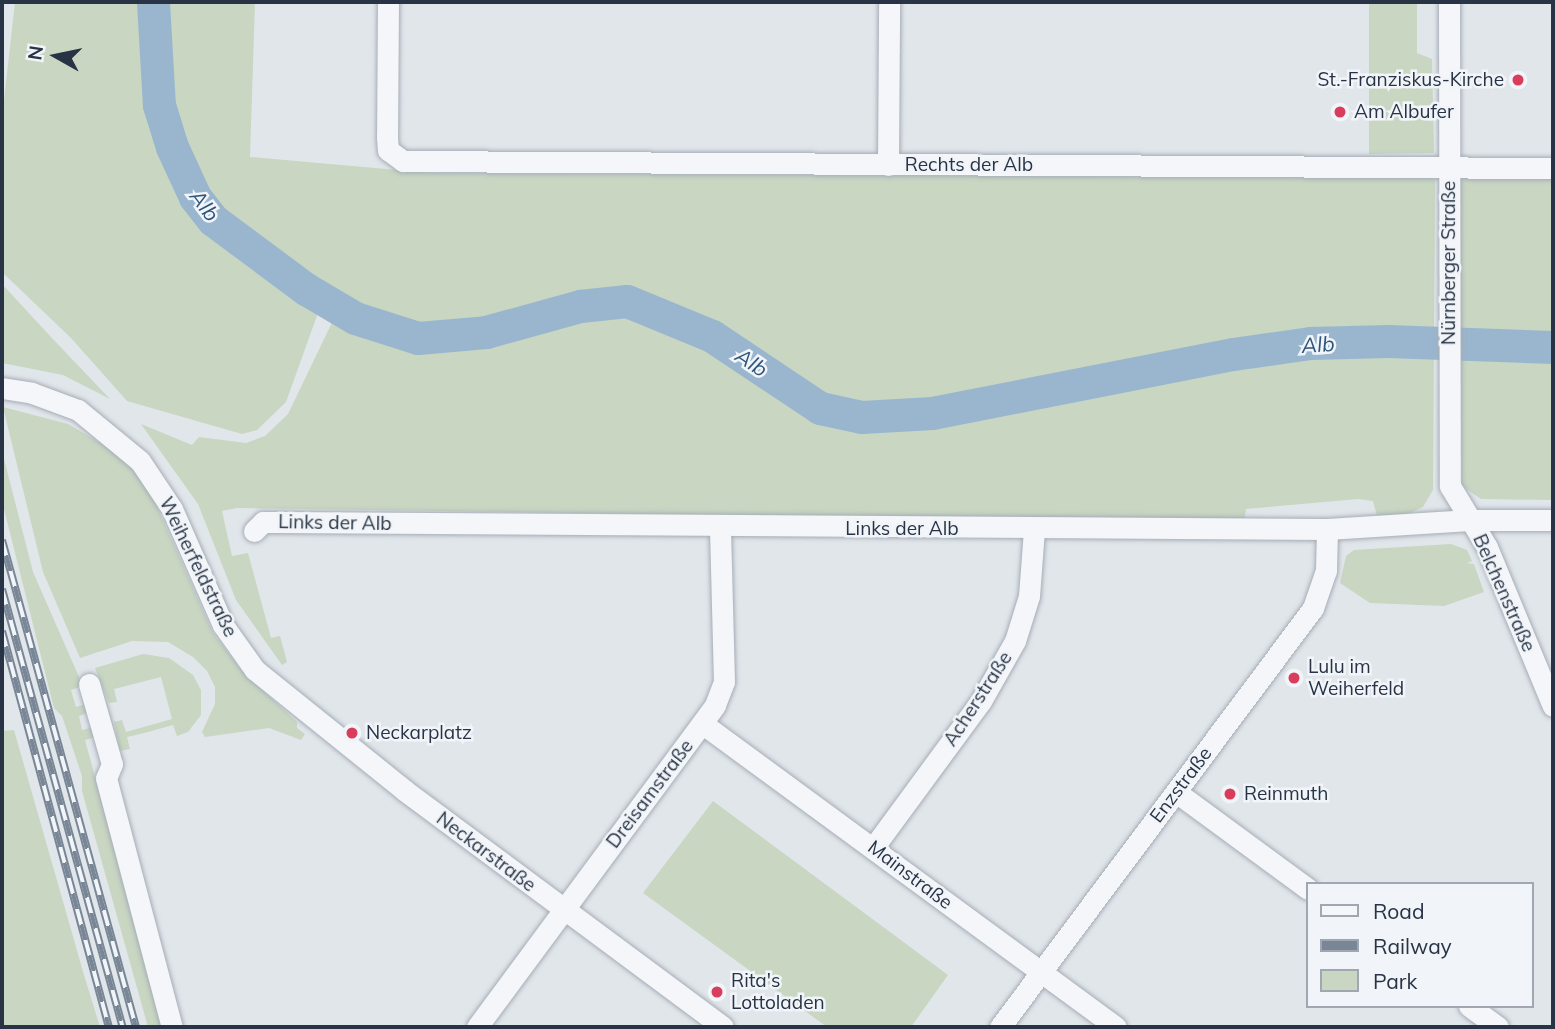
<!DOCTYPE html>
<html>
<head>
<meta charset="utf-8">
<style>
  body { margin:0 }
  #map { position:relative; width:1555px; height:1029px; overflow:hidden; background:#e1e6eb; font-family:Mulish,sans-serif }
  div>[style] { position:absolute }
  .green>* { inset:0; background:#c8d6c2 }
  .river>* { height:33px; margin:-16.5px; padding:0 16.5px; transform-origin:16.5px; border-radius:16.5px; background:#99b6ce }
  .roads { filter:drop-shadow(0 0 2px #a6adb6) drop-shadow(0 0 2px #a6adb6) }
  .minor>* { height:21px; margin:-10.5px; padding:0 10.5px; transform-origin:10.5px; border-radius:10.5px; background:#f4f6f9 }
  .rail>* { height:8px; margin-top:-4px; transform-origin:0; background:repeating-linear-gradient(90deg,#f1f4f8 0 16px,#798696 0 32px); box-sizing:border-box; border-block:2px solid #798696 }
  .dots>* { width:19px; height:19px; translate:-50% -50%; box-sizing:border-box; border:4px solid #f1f4f8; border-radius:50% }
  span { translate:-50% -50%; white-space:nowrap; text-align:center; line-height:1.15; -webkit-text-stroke:5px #f1f4f8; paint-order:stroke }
  .poi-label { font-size:19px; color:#283445 }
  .right { translate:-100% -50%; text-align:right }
  .left { translate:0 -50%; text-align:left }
  .street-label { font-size:19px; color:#283445 }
  .water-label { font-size:21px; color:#2e557c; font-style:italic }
  .frame { position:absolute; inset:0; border:4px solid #283445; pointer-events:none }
  .legend { position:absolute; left:1306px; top:882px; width:228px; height:126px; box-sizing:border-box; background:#f1f4f8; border:2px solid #a1a7b0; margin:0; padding:9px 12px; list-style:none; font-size:21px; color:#283445 }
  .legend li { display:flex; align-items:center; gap:14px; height:35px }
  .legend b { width:35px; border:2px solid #a1a7b0 }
  .north { position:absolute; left:21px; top:21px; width:70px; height:70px; -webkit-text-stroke:5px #f1f4f8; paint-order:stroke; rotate:279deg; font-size:19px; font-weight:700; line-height:28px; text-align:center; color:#283445 }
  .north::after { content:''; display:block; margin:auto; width:24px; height:32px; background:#283445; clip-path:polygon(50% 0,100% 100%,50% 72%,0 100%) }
</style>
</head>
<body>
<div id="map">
  <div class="green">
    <i style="clip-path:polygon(15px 2px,255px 2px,250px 157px,431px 173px,1435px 178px,1433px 490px,1423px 507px,1408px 514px,1377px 516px,1373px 501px,1358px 499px,1246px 509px,1244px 523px,237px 508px,222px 511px,232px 556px,248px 553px,271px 638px,280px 636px,287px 662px,282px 665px,236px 600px,198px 504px,141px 424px,192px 445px,199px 437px,246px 443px,265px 436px,288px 414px,339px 308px,323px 299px,286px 402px,257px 430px,242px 434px,127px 401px,71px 338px,2px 272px,2px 118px)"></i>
    <i style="clip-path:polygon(1369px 2px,1417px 2px,1417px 53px,1432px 59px,1434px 153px,1369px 154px)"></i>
    <i style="clip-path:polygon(1458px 176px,1553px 178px,1553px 500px,1481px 499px,1462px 486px)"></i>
    <i style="clip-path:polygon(2px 284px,50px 336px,110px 399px,63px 375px,2px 363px)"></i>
    <i style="clip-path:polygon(3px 407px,68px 424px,111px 449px,132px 469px,150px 491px,213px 633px,243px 672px,297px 722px,297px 728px,305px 734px,301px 740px,269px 728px,205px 737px,202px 732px,215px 704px,215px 687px,207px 671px,193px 657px,168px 642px,132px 641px,80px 658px,43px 572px)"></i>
    <i style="clip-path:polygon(2px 451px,33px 572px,83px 686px,71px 690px,76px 707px,89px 703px,92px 711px,79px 716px,82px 730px,97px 726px,99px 736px,85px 740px,163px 1027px,148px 1027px,82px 791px,82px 776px,62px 716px,54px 708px,2px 501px)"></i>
    <i style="clip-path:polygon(1451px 544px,1467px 550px,1472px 561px,1467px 563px,1474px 564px,1484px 592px,1444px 606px,1370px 603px,1340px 583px,1346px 556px,1354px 550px)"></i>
    <i style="clip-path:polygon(143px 654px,169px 658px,193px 675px,201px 690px,201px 715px,188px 732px,177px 736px,173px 725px,144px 733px,127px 737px,130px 749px,120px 751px,114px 722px,122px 720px,126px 732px,172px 719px,161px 677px,114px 689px,117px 702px,109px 703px,95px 668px)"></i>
    <i style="clip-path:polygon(14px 730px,84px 975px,100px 1027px,2px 1027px,2px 731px)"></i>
    <i style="clip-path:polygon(713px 801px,948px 975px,911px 1027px,827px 1027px,643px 893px)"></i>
  </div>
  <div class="river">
    <i style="left:153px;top:2px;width:103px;rotate:86.7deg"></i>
    <i style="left:159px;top:105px;width:44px;rotate:72.8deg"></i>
    <i style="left:172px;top:147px;width:55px;rotate:65.3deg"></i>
    <i style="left:195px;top:197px;width:29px;rotate:52deg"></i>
    <i style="left:213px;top:220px;width:116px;rotate:36.6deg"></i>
    <i style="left:306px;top:289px;width:57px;rotate:30.6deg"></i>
    <i style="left:355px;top:318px;width:66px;rotate:17.6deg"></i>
    <i style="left:418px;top:338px;width:68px;rotate:-5deg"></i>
    <i style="left:486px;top:332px;width:98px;rotate:-15.5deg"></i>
    <i style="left:580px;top:306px;width:47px;rotate:-6.1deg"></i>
    <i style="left:627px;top:301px;width:92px;rotate:22.4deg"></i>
    <i style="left:712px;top:336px;width:130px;rotate:33.7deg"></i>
    <i style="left:820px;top:408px;width:43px;rotate:12.1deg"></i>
    <i style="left:862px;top:417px;width:70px;rotate:-3.3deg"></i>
    <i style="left:932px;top:413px;width:307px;rotate:-11.1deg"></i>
    <i style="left:1233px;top:354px;width:78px;rotate:-8.1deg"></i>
    <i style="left:1310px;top:343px;width:78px;rotate:-1.5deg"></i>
    <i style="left:1388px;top:341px;width:165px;rotate:2.1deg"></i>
  </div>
  <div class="roads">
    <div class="minor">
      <i style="left:388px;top:2px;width:135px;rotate:90.4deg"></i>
      <i style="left:387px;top:137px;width:13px;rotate:86deg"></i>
      <i style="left:388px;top:150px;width:19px;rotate:36deg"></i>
      <i style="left:403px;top:161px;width:1150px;rotate:0.35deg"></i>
      <i style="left:1449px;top:2px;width:484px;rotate:89.9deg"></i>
      <i style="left:1450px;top:486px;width:71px;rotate:58.8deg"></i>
      <i style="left:1487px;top:547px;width:172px;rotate:67.5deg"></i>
      <i style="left:888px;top:165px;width:163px;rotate:-89.6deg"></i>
      <i style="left:2px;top:388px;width:30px;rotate:9deg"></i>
      <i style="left:32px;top:393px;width:49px;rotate:20.3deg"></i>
      <i style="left:78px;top:410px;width:80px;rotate:39.4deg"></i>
      <i style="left:140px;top:461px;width:58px;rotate:56.3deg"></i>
      <i style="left:172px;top:509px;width:127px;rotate:66.3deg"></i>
      <i style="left:223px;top:625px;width:55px;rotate:54.6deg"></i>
      <i style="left:255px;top:670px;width:191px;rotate:38.8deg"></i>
      <i style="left:404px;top:790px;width:397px;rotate:36.6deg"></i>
      <i style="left:254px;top:531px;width:13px;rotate:-45deg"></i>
      <i style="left:263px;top:522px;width:15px"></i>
      <i style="left:278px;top:522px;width:1049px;rotate:0.38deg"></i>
      <i style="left:1327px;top:529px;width:143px;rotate:-3.6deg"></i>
      <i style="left:1470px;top:520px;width:83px"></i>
      <i style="left:89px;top:684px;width:83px;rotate:74deg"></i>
      <i style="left:112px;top:764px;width:15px;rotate:113deg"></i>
      <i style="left:106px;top:778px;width:258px;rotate:75.2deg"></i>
      <i style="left:703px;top:724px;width:512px;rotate:36.27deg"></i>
      <i style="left:1176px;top:792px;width:164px;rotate:36.3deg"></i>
      <i style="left:873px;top:848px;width:182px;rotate:-53.7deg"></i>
      <i style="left:981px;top:701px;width:69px;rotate:-60.5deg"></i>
      <i style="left:1015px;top:641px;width:47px;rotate:-72.7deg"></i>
      <i style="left:1029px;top:596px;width:66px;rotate:-85.7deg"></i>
      <i style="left:1469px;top:1006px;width:36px;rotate:36deg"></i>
      <i style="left:477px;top:1027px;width:400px;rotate:-53.5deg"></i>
      <i style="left:715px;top:705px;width:25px;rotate:-69deg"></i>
      <i style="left:724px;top:682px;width:155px;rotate:-91.5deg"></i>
      <i style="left:1000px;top:1027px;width:523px;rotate:-53.24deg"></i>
      <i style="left:1313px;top:608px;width:39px;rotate:-71deg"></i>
      <i style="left:1326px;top:571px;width:42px;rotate:-88.6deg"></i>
    </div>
  </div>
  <div class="rail">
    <i style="left:2px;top:540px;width:505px;rotate:74.62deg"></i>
    <i style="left:2px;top:589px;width:454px;rotate:74.6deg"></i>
    <i style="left:2px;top:631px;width:410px;rotate:74.9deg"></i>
  </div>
  <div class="dots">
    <i style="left:1518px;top:80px;background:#da3c5c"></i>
    <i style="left:1340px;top:112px;background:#da3c5c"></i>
    <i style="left:1294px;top:678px;background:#da3c5c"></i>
    <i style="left:352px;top:733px;background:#da3c5c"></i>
    <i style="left:1230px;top:794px;background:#da3c5c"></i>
    <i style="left:717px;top:992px;background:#da3c5c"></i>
  </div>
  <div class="poi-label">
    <span class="right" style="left:1504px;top:80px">St.-Franziskus-Kirche</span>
    <span class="left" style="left:1354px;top:112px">Am Albufer</span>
    <span class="left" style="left:1308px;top:678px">Lulu im<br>Weiherfeld</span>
    <span class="left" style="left:366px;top:733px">Neckarplatz</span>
    <span class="left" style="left:1244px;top:794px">Reinmuth</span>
    <span class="left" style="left:731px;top:992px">Rita's<br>Lottoladen</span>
  </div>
  <div class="street-label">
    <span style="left:969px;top:165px">Rechts der Alb</span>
    <span style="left:1449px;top:263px;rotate:-90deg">Nürnberger Straße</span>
    <span style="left:335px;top:523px;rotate:1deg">Links der Alb</span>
    <span style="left:902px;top:529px">Links der Alb</span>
    <span style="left:198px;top:567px;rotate:64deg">Weiherfeldstraße</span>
    <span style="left:1504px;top:593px;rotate:66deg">Belchenstraße</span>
    <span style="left:978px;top:699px;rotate:-57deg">Acherstraße</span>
    <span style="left:1181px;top:785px;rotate:-53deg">Enzstraße</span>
    <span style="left:650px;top:794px;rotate:-53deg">Dreisamstraße</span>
    <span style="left:486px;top:852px;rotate:37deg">Neckarstraße</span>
    <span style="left:910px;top:875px;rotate:37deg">Mainstraße</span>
  </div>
  <div class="water-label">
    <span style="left:205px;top:205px;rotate:53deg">Alb</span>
    <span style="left:1318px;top:344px;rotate:-4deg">Alb</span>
    <span style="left:752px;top:362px;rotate:34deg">Alb</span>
  </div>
  <div class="frame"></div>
  <ul class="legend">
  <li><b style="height:9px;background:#f4f6f9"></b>Road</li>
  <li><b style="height:9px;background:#798696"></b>Railway</li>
  <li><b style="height:19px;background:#c8d6c2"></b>Park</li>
  </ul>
  <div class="north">N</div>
</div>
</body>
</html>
